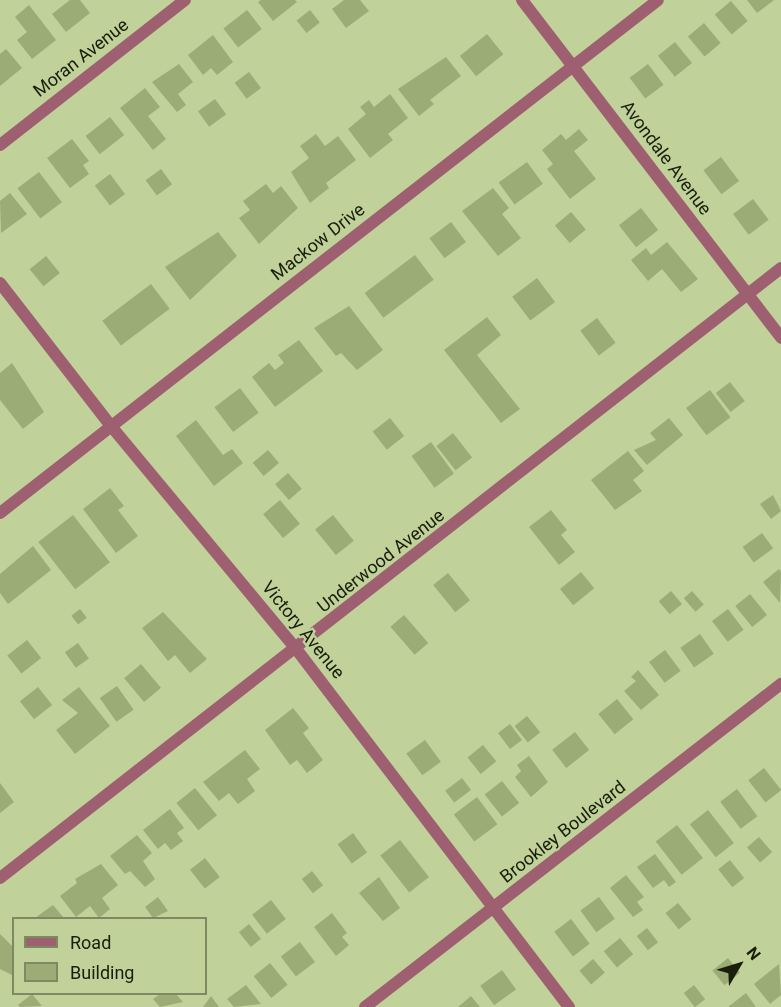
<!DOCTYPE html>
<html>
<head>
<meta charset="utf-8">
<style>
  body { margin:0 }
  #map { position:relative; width:781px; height:1007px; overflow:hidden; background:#c0d19a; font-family:Roboto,sans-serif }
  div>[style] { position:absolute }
  .building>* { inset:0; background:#9cac77; transform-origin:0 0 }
  .minor>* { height:12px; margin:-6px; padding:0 6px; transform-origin:6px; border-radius:6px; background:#9e6071 }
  span { translate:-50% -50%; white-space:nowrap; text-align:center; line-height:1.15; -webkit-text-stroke:4.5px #c0d19a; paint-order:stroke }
  .street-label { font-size:18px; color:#181e09 }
  .legend { position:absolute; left:12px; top:917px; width:195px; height:78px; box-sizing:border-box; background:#c0d19a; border:2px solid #7d8960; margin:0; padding:8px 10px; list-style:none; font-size:18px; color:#181e09 }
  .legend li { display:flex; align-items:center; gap:12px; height:30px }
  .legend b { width:30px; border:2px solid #7d8960 }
  .north { position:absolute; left:709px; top:935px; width:60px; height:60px; -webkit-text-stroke:4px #c0d19a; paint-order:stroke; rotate:52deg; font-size:16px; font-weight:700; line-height:24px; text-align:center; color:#181e09 }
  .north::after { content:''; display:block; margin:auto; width:21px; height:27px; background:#181e09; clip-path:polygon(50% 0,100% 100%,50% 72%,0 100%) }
</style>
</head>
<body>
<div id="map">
  <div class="building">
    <i style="clip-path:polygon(70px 0,80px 0,90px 13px,66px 32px,52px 14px)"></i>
    <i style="clip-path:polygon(261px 0,295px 0,297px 2px,273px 21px,258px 2px)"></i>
    <i style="clip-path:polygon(344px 0,360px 0,369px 11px,346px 28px,332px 9px)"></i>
    <i style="clip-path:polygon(747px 0,774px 0,757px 13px)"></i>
    <i style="left:731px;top:1px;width:26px;height:21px;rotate:50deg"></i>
    <i style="clip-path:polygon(29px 5px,56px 40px,32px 59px,17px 40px,27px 32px,15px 17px)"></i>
    <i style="left:247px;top:10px;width:24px;height:30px;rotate:52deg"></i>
    <i style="left:310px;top:10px;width:16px;height:17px;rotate:52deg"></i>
    <i style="left:704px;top:23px;width:26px;height:21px;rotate:50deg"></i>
    <i style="left:487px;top:34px;width:26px;height:35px;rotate:51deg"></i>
    <i style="clip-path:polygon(213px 35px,233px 62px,217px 75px,211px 68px,203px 75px,188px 55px)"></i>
    <i style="left:675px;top:42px;width:27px;height:22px;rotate:51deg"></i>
    <i style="clip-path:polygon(6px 49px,22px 68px,0 86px,0 54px)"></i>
    <i style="clip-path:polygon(446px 57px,461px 76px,430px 100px,434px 104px,419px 116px,398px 89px)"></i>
    <i style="clip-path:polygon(179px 64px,193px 82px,178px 94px,186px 105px,177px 112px,152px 82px)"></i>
    <i style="left:648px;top:64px;width:26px;height:23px;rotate:53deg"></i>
    <i style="left:249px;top:72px;width:20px;height:18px;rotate:53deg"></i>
    <i style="clip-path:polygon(145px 88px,160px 107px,148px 116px,166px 139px,153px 150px,120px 108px)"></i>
    <i style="clip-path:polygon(390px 94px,408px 118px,388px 134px,393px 140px,370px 158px,348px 129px,366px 114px,360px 107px,369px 100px,374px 107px)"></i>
    <i style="left:215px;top:99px;width:19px;height:21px;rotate:54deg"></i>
    <i style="left:110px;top:117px;width:23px;height:31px;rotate:52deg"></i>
    <i style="clip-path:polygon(579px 129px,588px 140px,574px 151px,596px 179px,570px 199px,547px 169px,553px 164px,542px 150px,561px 134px,566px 140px)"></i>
    <i style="clip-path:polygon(316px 134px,325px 146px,338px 136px,356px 160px,326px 183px,329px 188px,310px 203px,291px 172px,309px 158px,300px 146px)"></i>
    <i style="clip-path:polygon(72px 139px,89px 161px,83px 165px,89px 174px,70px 188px,47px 158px)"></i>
    <i style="left:721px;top:157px;width:30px;height:22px;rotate:53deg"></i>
    <i style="left:527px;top:162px;width:27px;height:35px;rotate:54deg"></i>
    <i style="left:161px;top:169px;width:19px;height:19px;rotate:54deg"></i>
    <i style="left:39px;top:172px;width:38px;height:27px;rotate:53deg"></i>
    <i style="left:110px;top:174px;width:25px;height:19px;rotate:53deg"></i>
    <i style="clip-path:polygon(266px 184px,273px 193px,281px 186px,298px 208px,259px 244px,239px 218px,250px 210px,243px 201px)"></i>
    <i style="clip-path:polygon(493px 188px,509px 208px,502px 214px,521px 238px,498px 256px,462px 211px)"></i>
    <i style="clip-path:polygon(10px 193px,27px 214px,1px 233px,0 201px)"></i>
    <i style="left:753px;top:199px;width:26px;height:25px;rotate:53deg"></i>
    <i style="left:641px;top:208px;width:28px;height:28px;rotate:52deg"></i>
    <i style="left:571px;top:212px;width:23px;height:21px;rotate:50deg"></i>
    <i style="left:451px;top:222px;width:25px;height:27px;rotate:53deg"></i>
    <i style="clip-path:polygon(218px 232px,237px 256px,190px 300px,165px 267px)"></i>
    <i style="clip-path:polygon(667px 242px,698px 279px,681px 292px,662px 269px,648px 281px,631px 260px,646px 248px,651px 255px)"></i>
    <i style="left:415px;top:255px;width:31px;height:63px;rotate:53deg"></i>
    <i style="left:46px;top:256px;width:22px;height:21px;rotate:51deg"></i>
    <i style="left:537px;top:278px;width:30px;height:31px;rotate:53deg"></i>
    <i style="left:151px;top:284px;width:31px;height:61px;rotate:53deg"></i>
    <i style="clip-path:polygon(349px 306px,383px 350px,357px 370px,341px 353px,336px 356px,314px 328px)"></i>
    <i style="clip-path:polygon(487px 317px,501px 335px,477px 355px,520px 409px,501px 423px,444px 350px)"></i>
    <i style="left:597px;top:318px;width:31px;height:21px;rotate:53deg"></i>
    <i style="clip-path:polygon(299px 340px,323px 371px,275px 407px,252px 377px,269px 363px,275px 370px,284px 363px,278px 355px)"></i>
    <i style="clip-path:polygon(12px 363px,44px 412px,23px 429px,0 400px,0 373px)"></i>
    <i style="left:730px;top:382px;width:24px;height:18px;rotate:52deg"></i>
    <i style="left:240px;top:388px;width:31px;height:32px;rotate:53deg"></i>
    <i style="left:710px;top:390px;width:34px;height:30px;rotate:53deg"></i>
    <i style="left:390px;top:418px;width:23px;height:22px;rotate:52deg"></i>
    <i style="clip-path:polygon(669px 418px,683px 435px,647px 465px,634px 450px,656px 440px,650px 433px)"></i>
    <i style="clip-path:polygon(196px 420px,223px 455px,232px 449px,243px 463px,214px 486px,176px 436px)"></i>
    <i style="left:453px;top:433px;width:31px;height:21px;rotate:52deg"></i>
    <i style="left:431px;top:442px;width:39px;height:24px;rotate:54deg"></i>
    <i style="left:268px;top:450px;width:17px;height:20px;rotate:50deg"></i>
    <i style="clip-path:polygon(628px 451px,644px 471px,633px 480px,642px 491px,615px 510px,591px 480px)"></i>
    <i style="left:288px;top:473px;width:21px;height:17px;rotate:49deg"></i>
    <i style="clip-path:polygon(110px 488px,124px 506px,118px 510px,138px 536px,116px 553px,83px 509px)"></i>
    <i style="clip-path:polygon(773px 495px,781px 511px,771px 519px,760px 504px)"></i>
    <i style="left:280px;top:500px;width:31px;height:22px;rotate:50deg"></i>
    <i style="clip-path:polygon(551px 510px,567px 530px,561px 535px,575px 552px,559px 565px,529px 527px)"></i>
    <i style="left:73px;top:515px;width:60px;height:44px;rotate:52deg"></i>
    <i style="left:333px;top:515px;width:33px;height:23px;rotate:51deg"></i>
    <i style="left:762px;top:533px;width:19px;height:24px;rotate:54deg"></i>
    <i style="clip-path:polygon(33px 546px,51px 570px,8px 604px,0 593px,0 574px)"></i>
    <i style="clip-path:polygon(779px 569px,781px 572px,780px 603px,763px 582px)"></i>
    <i style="left:581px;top:572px;width:21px;height:27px;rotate:51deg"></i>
    <i style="left:448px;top:573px;width:35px;height:19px;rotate:51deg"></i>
    <i style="left:671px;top:591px;width:17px;height:16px;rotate:50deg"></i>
    <i style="left:692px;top:591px;width:18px;height:11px;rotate:49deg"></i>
    <i style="left:750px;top:594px;width:27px;height:19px;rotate:51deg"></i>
    <i style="left:80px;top:609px;width:11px;height:11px;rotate:52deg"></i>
    <i style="left:728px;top:609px;width:26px;height:20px;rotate:53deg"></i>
    <i style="clip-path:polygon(163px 612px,207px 659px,190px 673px,175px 655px,168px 661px,142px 628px)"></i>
    <i style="left:404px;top:615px;width:37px;height:18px;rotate:49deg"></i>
    <i style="left:700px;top:634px;width:24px;height:24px;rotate:55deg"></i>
    <i style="left:27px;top:640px;width:23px;height:25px;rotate:52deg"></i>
    <i style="left:78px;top:643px;width:19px;height:16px;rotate:55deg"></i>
    <i style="left:665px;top:650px;width:26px;height:20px;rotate:53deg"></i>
    <i style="left:141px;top:664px;width:31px;height:22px;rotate:50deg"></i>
    <i style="clip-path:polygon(638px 670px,659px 695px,641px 710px,624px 691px,636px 681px,631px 677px)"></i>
    <i style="left:117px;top:686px;width:29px;height:21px;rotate:55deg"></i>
    <i style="left:38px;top:687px;width:23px;height:23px;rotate:52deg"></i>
    <i style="clip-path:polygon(79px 687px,110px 726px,75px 754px,56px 730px,78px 713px,62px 700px)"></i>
    <i style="left:617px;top:699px;width:26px;height:24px;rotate:51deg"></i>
    <i style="clip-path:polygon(293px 708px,309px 728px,303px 733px,323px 760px,307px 773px,297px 760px,290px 765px,265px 730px)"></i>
    <i style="left:527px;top:716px;width:21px;height:16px;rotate:51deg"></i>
    <i style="left:510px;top:724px;width:20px;height:15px;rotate:53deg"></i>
    <i style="left:575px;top:732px;width:23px;height:29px;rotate:52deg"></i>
    <i style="left:425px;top:740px;width:27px;height:23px;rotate:54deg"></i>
    <i style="left:483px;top:745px;width:21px;height:20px;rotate:51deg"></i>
    <i style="clip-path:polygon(245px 750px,260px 769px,247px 779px,255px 791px,238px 804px,229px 793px,219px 801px,203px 782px)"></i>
    <i style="clip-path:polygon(529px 756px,548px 782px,531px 797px,515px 777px,521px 771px,517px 765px)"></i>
    <i style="left:764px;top:768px;width:28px;height:20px;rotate:52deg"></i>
    <i style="left:462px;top:778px;width:15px;height:21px;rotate:53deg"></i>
    <i style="left:502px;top:781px;width:28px;height:22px;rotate:52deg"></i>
    <i style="clip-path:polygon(0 783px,14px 802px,0 813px)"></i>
    <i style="left:195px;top:788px;width:35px;height:24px;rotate:51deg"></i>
    <i style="left:737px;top:789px;width:34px;height:21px;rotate:53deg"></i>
    <i style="left:477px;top:797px;width:34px;height:29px;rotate:53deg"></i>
    <i style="clip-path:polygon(170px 809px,184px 828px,177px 833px,183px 841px,171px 850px,165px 843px,158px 849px,143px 830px)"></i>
    <i style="left:708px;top:810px;width:42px;height:23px;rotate:52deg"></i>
    <i style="left:677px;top:825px;width:42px;height:27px;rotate:52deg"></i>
    <i style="left:353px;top:833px;width:24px;height:19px;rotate:54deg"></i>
    <i style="clip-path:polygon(137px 835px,152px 853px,143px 861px,155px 879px,145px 887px,130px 871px,125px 874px,110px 856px)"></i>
    <i style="left:759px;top:837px;width:20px;height:16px;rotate:49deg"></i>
    <i style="left:400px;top:840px;width:47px;height:25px;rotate:52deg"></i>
    <i style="clip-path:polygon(655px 854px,676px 882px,669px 887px,664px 880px,653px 888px,637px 867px)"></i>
    <i style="left:205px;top:858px;width:24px;height:19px;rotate:52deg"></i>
    <i style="left:730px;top:860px;width:23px;height:15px;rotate:52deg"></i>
    <i style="clip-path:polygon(101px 864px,118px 885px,102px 898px,110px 909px,99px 918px,90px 906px,76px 917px,60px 896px,77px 883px,75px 879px)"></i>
    <i style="left:312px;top:871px;width:18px;height:13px;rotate:52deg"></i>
    <i style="clip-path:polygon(626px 875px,644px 897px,637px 902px,643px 910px,633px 917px,610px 888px)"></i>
    <i style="clip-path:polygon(379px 877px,400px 908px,383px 921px,359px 893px)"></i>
    <i style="clip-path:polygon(158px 897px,168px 911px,153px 918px,145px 907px)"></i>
    <i style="left:599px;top:897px;width:27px;height:23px;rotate:54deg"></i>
    <i style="left:271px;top:900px;width:24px;height:24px;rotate:52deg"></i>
    <i style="left:678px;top:903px;width:21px;height:16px;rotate:51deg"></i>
    <i style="clip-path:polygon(53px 905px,64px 918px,35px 918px)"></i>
    <i style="clip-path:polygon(332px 913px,347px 933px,342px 937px,349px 945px,336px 956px,314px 927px)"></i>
    <i style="left:571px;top:919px;width:31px;height:21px;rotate:53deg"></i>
    <i style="left:249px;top:924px;width:19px;height:13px;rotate:51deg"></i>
    <i style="left:647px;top:928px;width:18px;height:13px;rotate:52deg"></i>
    <i style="clip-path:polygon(0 934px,14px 948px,14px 976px,0 969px)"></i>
    <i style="left:620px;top:938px;width:21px;height:21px;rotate:51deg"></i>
    <i style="left:300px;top:942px;width:25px;height:24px;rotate:53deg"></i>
    <i style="left:728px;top:958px;width:19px;height:20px;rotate:51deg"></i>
    <i style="left:593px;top:959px;width:18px;height:18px;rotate:49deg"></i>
    <i style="left:270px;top:963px;width:28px;height:21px;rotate:51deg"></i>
    <i style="clip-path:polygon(779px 964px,781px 995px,770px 1004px,754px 984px)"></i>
    <i style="left:502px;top:970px;width:24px;height:27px;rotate:54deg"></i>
    <i style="clip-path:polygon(246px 985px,261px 1004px,234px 1007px,227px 999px)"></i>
    <i style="left:694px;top:985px;width:18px;height:13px;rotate:52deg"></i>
    <i style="clip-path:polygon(746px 993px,756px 1007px,728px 1007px)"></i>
    <i style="clip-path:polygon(32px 994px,42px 1006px,20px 1007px,18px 1005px)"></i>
    <i style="clip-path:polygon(160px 994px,176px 994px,183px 1002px,160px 1007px,153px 999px)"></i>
    <i style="clip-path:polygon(211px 996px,219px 1007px,203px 1007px)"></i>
    <i style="clip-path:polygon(471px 996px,480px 1007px,458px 1007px)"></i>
  </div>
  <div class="minor">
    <i style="left:522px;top:0;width:426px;rotate:52.5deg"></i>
    <i style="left:0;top:145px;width:235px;rotate:-38.1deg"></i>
    <i style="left:0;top:283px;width:181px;rotate:52.2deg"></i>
    <i style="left:111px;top:426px;width:291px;rotate:50.3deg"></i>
    <i style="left:297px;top:650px;width:449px;rotate:52.7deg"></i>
    <i style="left:0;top:513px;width:834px;rotate:-37.94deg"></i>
    <i style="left:0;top:878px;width:991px;rotate:-37.99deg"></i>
    <i style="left:365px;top:1007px;width:527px;rotate:-37.83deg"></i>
  </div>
  <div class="street-label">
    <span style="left:81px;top:58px;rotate:-38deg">Moran Avenue</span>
    <span style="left:666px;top:158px;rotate:53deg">Avondale Avenue</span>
    <span style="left:318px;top:242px;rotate:-38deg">Mackow Drive</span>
    <span style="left:381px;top:561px;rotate:-38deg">Underwood Avenue</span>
    <span style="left:303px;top:630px;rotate:51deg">Victory Avenue</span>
    <span style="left:563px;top:832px;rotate:-38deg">Brookley Boulevard</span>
  </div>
  <ul class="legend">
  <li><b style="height:8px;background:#9e6071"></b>Road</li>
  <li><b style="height:16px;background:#9cac77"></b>Building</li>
  </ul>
  <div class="north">N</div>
</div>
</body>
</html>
